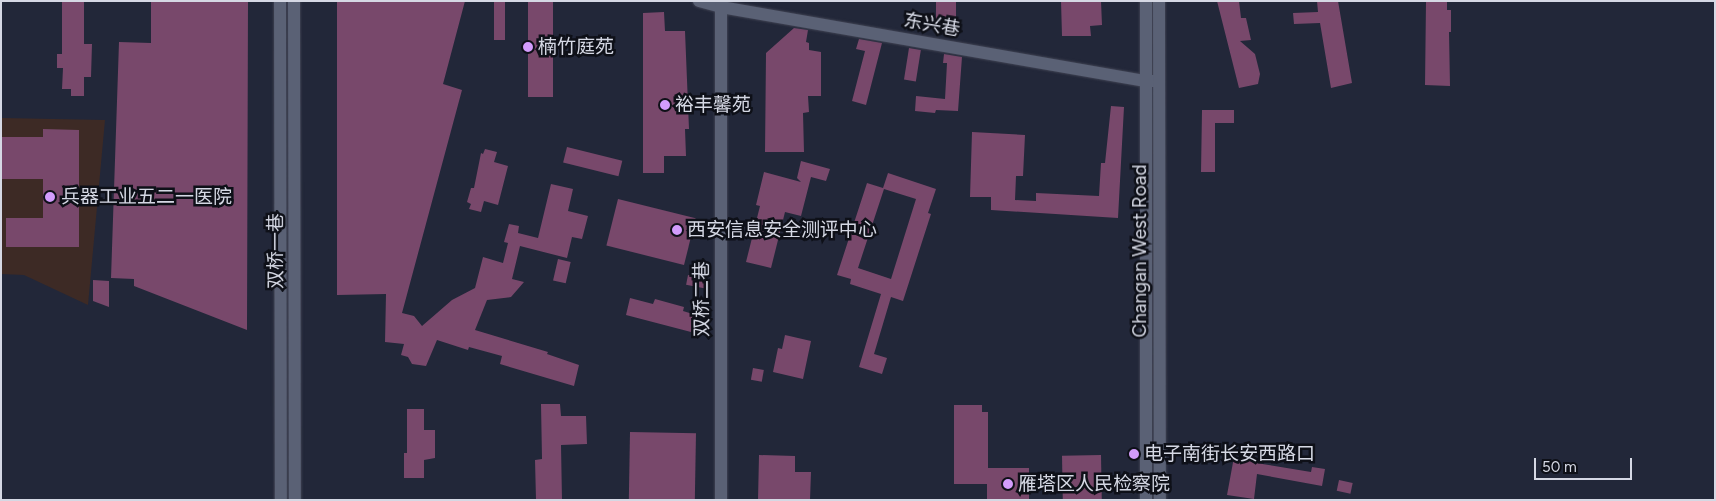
<!DOCTYPE html>
<html>
<head>
<meta charset="utf-8">
<style>
  body { margin:0 }
  #map { position:relative; width:1716px; height:501px; overflow:hidden; background:#222739; font-family:Figtree,"Noto Sans SC",sans-serif }
  div>[style] { position:absolute }
  .medical>* { inset:0; background:#3d2a25 }
  .building>* { inset:0; background:#78486b; transform-origin:0 0 }
  .roads { filter:drop-shadow(0 0 1px #404353) drop-shadow(0 0 1px #404353) }
  .street>* { height:12px; margin:-6px; padding:0 6px; transform-origin:6px; border-radius:6px; background:#5a6175 }
  .secondary>* { height:12px; margin:-6px; padding:0 6px; transform-origin:6px; border-radius:6px; background:#5a6175 }
  .dots>* { width:14px; height:14px; translate:-50% -50%; box-sizing:border-box; border:2px solid #0e1018; border-radius:50% }
  span { translate:-50% -50%; white-space:nowrap; text-align:center; line-height:1.15; -webkit-text-stroke:5px #0e1018; paint-order:stroke }
  .street-label { font-size:19px; color:#d5d8e4 }
  .poi-label { font-size:19px; color:#d5d8e4 }
  .left { translate:0 -50%; text-align:left }
  .frame { position:absolute; inset:0; border:2px solid #d5d8e4; pointer-events:none }
  .scale { position:absolute; left:1534px; top:458px; width:98px; height:22px; box-sizing:border-box; border:2px solid #d5d8e4; border-top:0; padding-left:6px; font-size:15px; line-height:18px; white-space:nowrap; color:#d5d8e4; -webkit-text-stroke:4px #0e1018; paint-order:stroke }
</style>
</head>
<body>
<div id="map">
  <div class="medical">
    <i style="clip-path:polygon(1px 118px,105px 120px,88px 305px,24px 275px,1px 274px)"></i>
  </div>
  <div class="building">
    <i style="clip-path:polygon(62px 1px,84px 1px,84px 44px,92px 44px,91px 77px,84px 77px,84px 96px,71px 96px,71px 89px,62px 89px,63px 68px,57px 68px,57px 54px,62px 54px)"></i>
    <i style="clip-path:polygon(151px 1px,248px 1px,247px 330px,134px 286px,134px 279px,111px 278px,119px 42px,151px 43px)"></i>
    <i style="clip-path:polygon(337px 1px,465px 1px,443px 84px,462px 90px,402px 313px,414px 316px,422px 326px,452px 300px,475px 288px,483px 257px,503px 263px,508px 243px,504px 242px,509px 224px,519px 226px,518px 233px,538px 238px,551px 184px,573px 189px,568px 211px,588px 216px,582px 239px,572px 237px,567px 258px,520px 246px,512px 279px,524px 282px,511px 297px,487px 300px,475px 330px,548px 352px,547px 354px,579px 365px,574px 386px,500px 364px,502px 356px,469px 347px,468px 350px,437px 340px,426px 366px,412px 364px,408px 357px,401px 355px,404px 344px,385px 342px,386px 294px,337px 295px)"></i>
    <i style="left:494px;top:1px;width:11px;height:39px"></i>
    <i style="left:528px;top:1px;width:25px;height:96px"></i>
    <i style="left:936px;top:1px;width:20px;height:20px"></i>
    <i style="clip-path:polygon(1061px 1px,1101px 1px,1102px 25px,1090px 26px,1091px 36px,1062px 36px)"></i>
    <i style="clip-path:polygon(1217px 1px,1239px 1px,1241px 18px,1246px 18px,1251px 40px,1240px 41px,1255px 54px,1260px 74px,1258px 84px,1239px 88px)"></i>
    <i style="clip-path:polygon(1317px 1px,1338px 1px,1352px 83px,1331px 88px,1320px 23px,1294px 24px,1293px 13px,1318px 12px)"></i>
    <i style="clip-path:polygon(1426px 1px,1447px 1px,1447px 10px,1451px 10px,1451px 32px,1449px 32px,1450px 86px,1425px 85px)"></i>
    <i style="clip-path:polygon(664px 12px,665px 31px,685px 31px,689px 129px,685px 129px,686px 156px,664px 156px,664px 173px,643px 173px,643px 13px)"></i>
    <i style="clip-path:polygon(794px 28px,808px 30px,806px 42px,809px 43px,809px 50px,821px 52px,821px 96px,808px 96px,809px 112px,803px 113px,804px 152px,765px 152px,766px 53px)"></i>
    <i style="clip-path:polygon(859px 39px,882px 43px,866px 105px,852px 101px,865px 51px,856px 49px)"></i>
    <i style="left:909px;top:48px;width:12px;height:32px;rotate:9deg"></i>
    <i style="clip-path:polygon(944px 54px,962px 57px,958px 111px,936px 110px,935px 113px,915px 111px,916px 96px,945px 99px,947px 63px,943px 63px)"></i>
    <i style="clip-path:polygon(1111px 106px,1124px 107px,1118px 218px,991px 210px,991px 197px,970px 197px,972px 132px,1025px 135px,1023px 176px,1016px 176px,1015px 200px,1036px 201px,1036px 193px,1099px 196px,1101px 163px,1105px 163px)"></i>
    <i style="clip-path:polygon(1202px 110px,1234px 110px,1234px 123px,1215px 123px,1215px 172px,1201px 172px)"></i>
    <i style="clip-path:polygon(43px 129px,79px 130px,79px 247px,6px 247px,6px 218px,43px 218px,43px 179px,1px 179px,1px 137px,43px 137px)"></i>
    <i style="left:567px;top:147px;width:57px;height:16px;rotate:14deg"></i>
    <i style="clip-path:polygon(485px 149px,497px 152px,494px 162px,508px 166px,498px 205px,484px 201px,481px 212px,469px 209px,471px 204px,467px 202px,471px 188px,474px 188px,481px 153px,483px 154px)"></i>
    <i style="clip-path:polygon(801px 161px,830px 169px,826px 181px,811px 177px,801px 216px,785px 212px,771px 268px,746px 262px,760px 206px,756px 205px,764px 172px,801px 182px,797px 178px)"></i>
    <i style="clip-path:polygon(evenodd,888px 173px,936px 189px,928px 213px,931px 214px,903px 301px,891px 297px,874px 354px,887px 358px,882px 374px,859px 367px,881px 294px,850px 284px,851px 279px,837px 275px,867px 183px,883px 188px,888px 173px,884px 189px,916px 199px,891px 279px,858px 268px,884px 189px)"></i>
    <i style="left:618px;top:199px;width:80px;height:48px;rotate:14deg"></i>
    <i style="left:558px;top:259px;width:13px;height:22px;rotate:13deg"></i>
    <i style="left:688px;top:275px;width:21px;height:10px;rotate:11deg"></i>
    <i style="clip-path:polygon(93px 280px,109px 281px,109px 307px,93px 301px)"></i>
    <i style="clip-path:polygon(630px 298px,653px 304px,655px 299px,684px 307px,683px 311px,696px 315px,691px 332px,626px 315px)"></i>
    <i style="clip-path:polygon(785px 335px,811px 341px,803px 379px,773px 372px,778px 348px,782px 349px)"></i>
    <i style="left:753px;top:368px;width:11px;height:12px;rotate:10deg"></i>
    <i style="clip-path:polygon(541px 404px,560px 404px,561px 416px,586px 416px,587px 444px,561px 445px,562px 500px,536px 500px,535px 460px,542px 459px)"></i>
    <i style="clip-path:polygon(954px 405px,982px 405px,982px 412px,988px 412px,988px 468px,1029px 468px,1029px 500px,987px 500px,987px 484px,954px 484px)"></i>
    <i style="clip-path:polygon(407px 409px,424px 409px,424px 430px,435px 430px,435px 458px,424px 460px,424px 478px,404px 478px,404px 453px,407px 453px)"></i>
    <i style="left:630px;top:432px;width:66px;height:68px;rotate:1deg"></i>
    <i style="clip-path:polygon(759px 455px,795px 456px,795px 472px,811px 472px,810px 500px,758px 500px)"></i>
    <i style="left:1101px;top:455px;width:45px;height:39px;rotate:89deg"></i>
    <i style="clip-path:polygon(1234px 457px,1257px 460px,1256px 463px,1311px 472px,1312px 467px,1325px 469px,1322px 486px,1257px 474px,1254px 499px,1227px 495px)"></i>
    <i style="left:1339px;top:480px;width:14px;height:11px;rotate:12deg"></i>
  </div>
  <div class="roads">
    <div class="street">
      <i style="left:699px;top:1px;width:23px;rotate:15deg"></i>
      <i style="left:721px;top:7px;width:431px;rotate:9.9deg"></i>
      <i style="left:1146px;top:81px;width:10px"></i>
    </div>
    <div class="secondary">
      <i style="left:280px;top:1px;width:499px;rotate:89.9deg"></i>
      <i style="left:294px;top:1px;width:499px;rotate:89.9deg"></i>
      <i style="left:1146px;top:1px;width:499px;rotate:90deg"></i>
      <i style="left:1159px;top:1px;width:499px;rotate:89.9deg"></i>
      <i style="left:721px;top:500px;width:493px;rotate:-90deg"></i>
    </div>
  </div>
  <div class="dots">
    <i style="left:528px;top:47px;background:#d39cfc"></i>
    <i style="left:665px;top:105px;background:#d39cfc"></i>
    <i style="left:50px;top:197px;background:#d39cfc"></i>
    <i style="left:677px;top:230px;background:#d39cfc"></i>
    <i style="left:1134px;top:454px;background:#d39cfc"></i>
    <i style="left:1008px;top:484px;background:#d39cfc"></i>
  </div>
  <div class="street-label">
    <span style="left:932px;top:25px;rotate:10deg">东兴巷</span>
    <span style="left:276px;top:251px;rotate:-90deg">双桥一巷</span>
    <span style="left:1140px;top:251px;rotate:-90deg">Changan West Road</span>
    <span style="left:702px;top:299px;rotate:-90deg">双桥二巷</span>
  </div>
  <div class="poi-label">
    <span class="left" style="left:538px;top:47px">楠竹庭苑</span>
    <span class="left" style="left:675px;top:105px">裕丰馨苑</span>
    <span class="left" style="left:61px;top:197px">兵器工业五二一医院</span>
    <span class="left" style="left:687px;top:230px">西安信息安全测评中心</span>
    <span class="left" style="left:1144px;top:454px">电子南街长安西路口</span>
    <span class="left" style="left:1018px;top:484px">雁塔区人民检察院</span>
  </div>
  <div class="frame"></div>
  <div class="scale">50 m</div>
</div>
</body>
</html>
